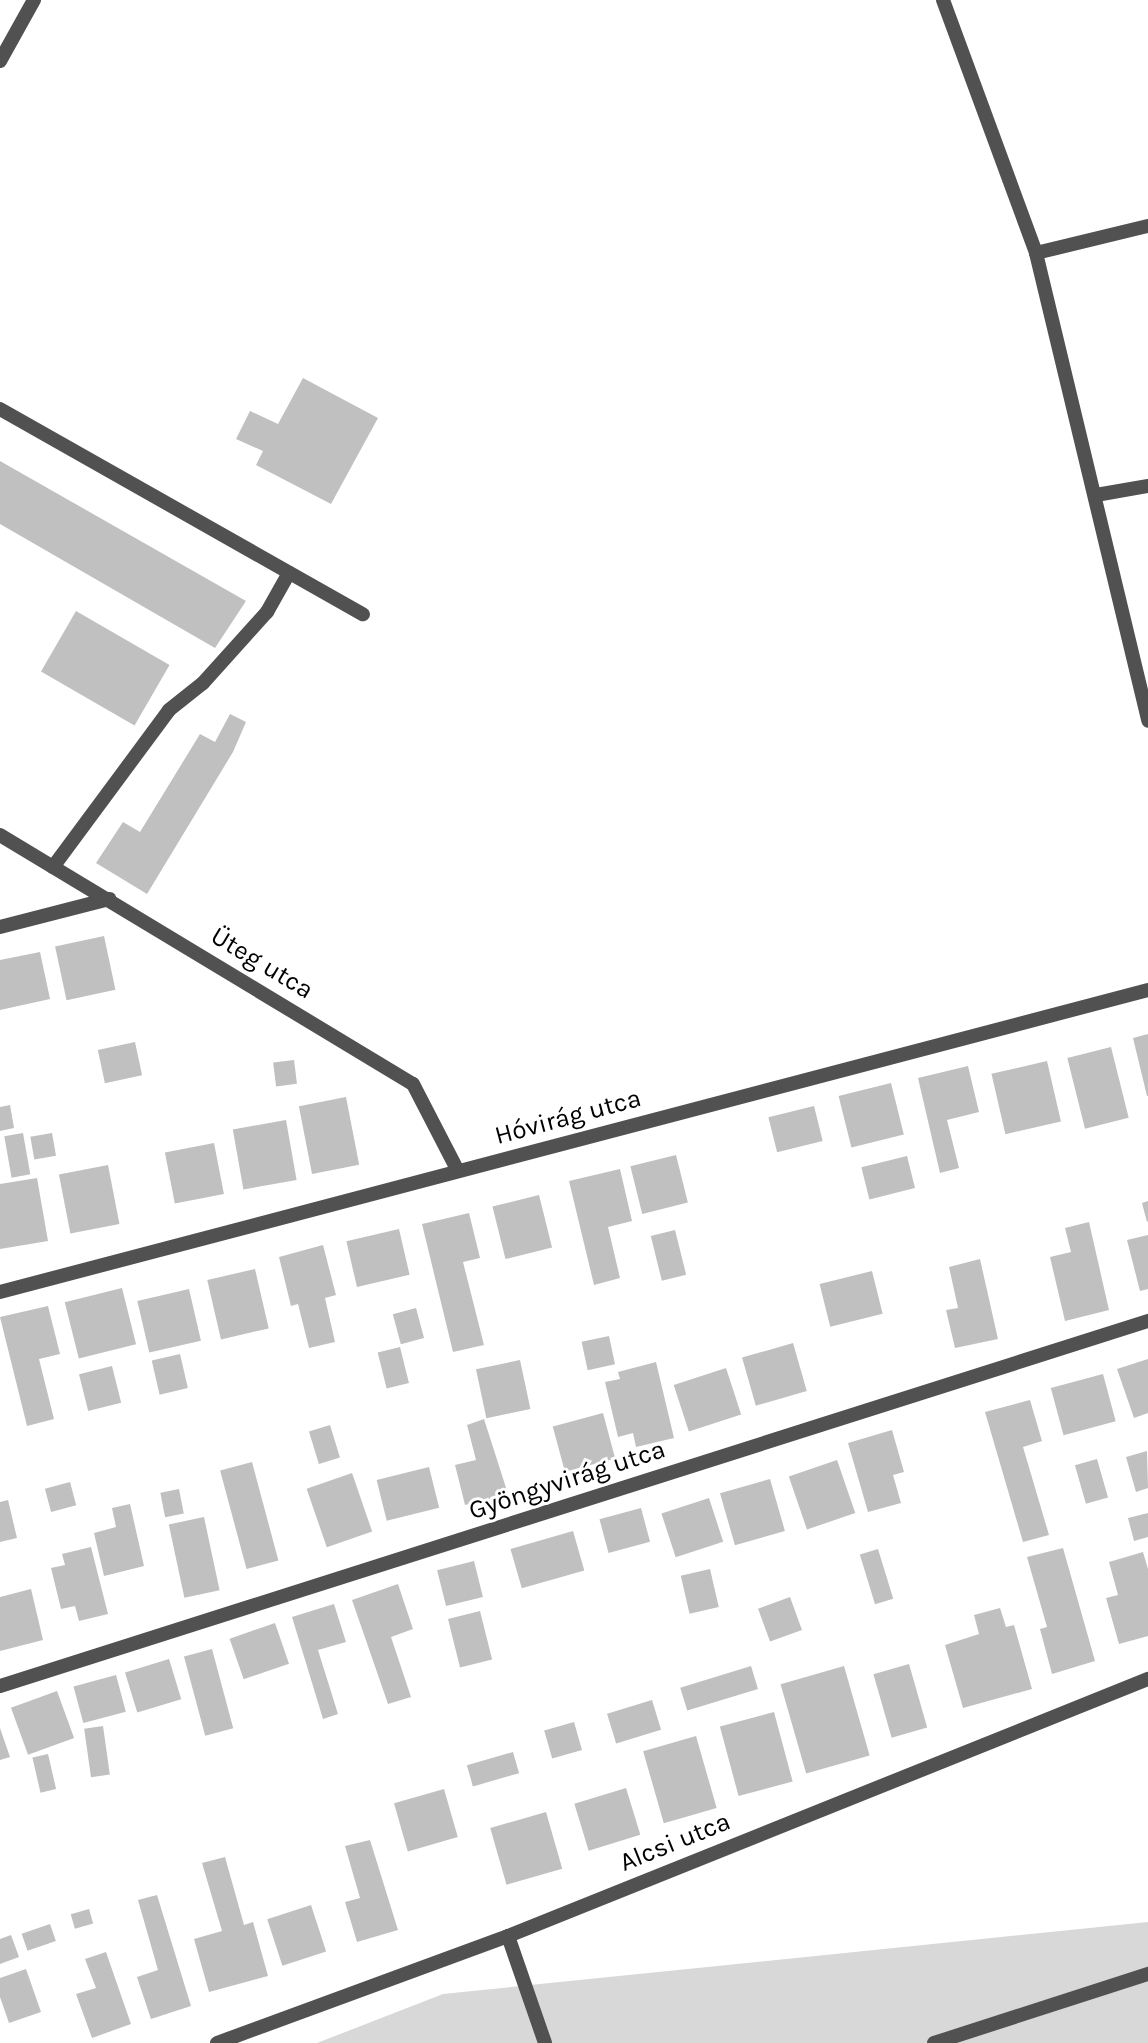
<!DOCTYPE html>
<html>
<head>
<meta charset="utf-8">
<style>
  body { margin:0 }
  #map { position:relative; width:1148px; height:2043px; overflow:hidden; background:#fff; font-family:Karla,sans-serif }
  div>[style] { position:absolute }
  .green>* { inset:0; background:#d8d8d8 }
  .building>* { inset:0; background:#c0c0c0; transform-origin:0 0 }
  .lane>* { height:14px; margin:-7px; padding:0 7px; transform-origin:7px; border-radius:7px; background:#515151 }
  .street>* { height:14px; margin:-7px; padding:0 7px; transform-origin:7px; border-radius:7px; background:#515151 }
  span { translate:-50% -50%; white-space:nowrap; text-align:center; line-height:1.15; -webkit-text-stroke:6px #fff; paint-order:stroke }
  .street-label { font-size:26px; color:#000 }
</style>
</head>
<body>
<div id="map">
  <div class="green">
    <i style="clip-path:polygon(1148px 1922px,1148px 2043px,317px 2043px,443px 1994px)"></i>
  </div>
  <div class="building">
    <i style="clip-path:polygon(303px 378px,378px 418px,331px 504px,256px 465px,263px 451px,236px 439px,250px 411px,278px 424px)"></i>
    <i style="clip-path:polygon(0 461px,246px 601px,215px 648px,0 524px)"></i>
    <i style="left:76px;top:611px;width:108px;height:70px;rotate:30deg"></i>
    <i style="clip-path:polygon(230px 714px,246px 722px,233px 752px,147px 894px,96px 863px,123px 822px,140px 832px,200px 734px,215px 742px)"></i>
    <i style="left:104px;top:936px;width:55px;height:50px;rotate:78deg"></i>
    <i style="clip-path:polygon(40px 952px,50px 999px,0 1010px,0 960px)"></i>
    <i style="clip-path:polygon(1148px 1034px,1148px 1096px,1147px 1096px,1133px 1038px)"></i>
    <i style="left:135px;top:1042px;width:34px;height:38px;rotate:78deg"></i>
    <i style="left:1111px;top:1047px;width:73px;height:45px;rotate:76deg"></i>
    <i style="left:294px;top:1060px;width:24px;height:21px;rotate:83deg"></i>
    <i style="left:1047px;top:1061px;width:62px;height:57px;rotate:77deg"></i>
    <i style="clip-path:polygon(968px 1066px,979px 1112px,947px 1120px,959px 1168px,940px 1173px,918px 1078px)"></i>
    <i style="left:891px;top:1083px;width:53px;height:54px;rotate:76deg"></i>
    <i style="left:346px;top:1097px;width:69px;height:48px;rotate:79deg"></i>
    <i style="clip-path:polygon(10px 1105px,14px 1128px,0 1131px,0 1107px)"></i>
    <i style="left:814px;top:1106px;width:36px;height:47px;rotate:76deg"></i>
    <i style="left:286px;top:1120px;width:61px;height:54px;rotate:80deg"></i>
    <i style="left:23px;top:1133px;width:42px;height:19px;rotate:80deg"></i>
    <i style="left:52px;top:1133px;width:23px;height:22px;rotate:80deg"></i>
    <i style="left:214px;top:1143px;width:52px;height:50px;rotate:79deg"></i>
    <i style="left:676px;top:1155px;width:49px;height:47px;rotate:76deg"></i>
    <i style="left:907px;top:1156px;width:33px;height:47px;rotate:76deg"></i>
    <i style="left:108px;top:1165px;width:60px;height:50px;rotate:79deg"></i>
    <i style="clip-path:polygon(620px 1169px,632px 1221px,608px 1227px,620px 1278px,594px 1285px,569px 1181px)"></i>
    <i style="clip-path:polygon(37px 1178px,48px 1241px,0 1249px,0 1184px)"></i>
    <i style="left:539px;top:1195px;width:54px;height:48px;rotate:76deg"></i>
    <i style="clip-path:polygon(1148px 1201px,1148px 1221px,1147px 1222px,1142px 1203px)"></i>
    <i style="clip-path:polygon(469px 1213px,480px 1258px,463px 1262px,484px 1345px,453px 1352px,422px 1224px)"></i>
    <i style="clip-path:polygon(1089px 1222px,1109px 1310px,1065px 1321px,1050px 1257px,1071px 1252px,1065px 1228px)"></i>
    <i style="left:399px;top:1229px;width:47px;height:54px;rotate:77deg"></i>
    <i style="left:675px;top:1230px;width:46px;height:25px;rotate:76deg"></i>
    <i style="clip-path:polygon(1148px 1235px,1148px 1289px,1140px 1291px,1127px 1240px)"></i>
    <i style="clip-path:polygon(323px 1245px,336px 1295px,325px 1298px,335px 1342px,309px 1348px,298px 1304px,291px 1306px,279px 1257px)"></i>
    <i style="clip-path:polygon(980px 1259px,998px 1339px,955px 1348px,946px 1310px,958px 1308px,949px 1267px)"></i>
    <i style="left:255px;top:1269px;width:61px;height:49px;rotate:77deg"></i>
    <i style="left:872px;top:1271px;width:44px;height:54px;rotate:76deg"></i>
    <i style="left:122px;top:1288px;width:58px;height:59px;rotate:76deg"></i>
    <i style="left:189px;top:1289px;width:53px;height:53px;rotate:77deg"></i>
    <i style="clip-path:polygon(48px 1306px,60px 1354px,39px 1359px,54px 1419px,27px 1426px,0 1317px)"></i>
    <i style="left:416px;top:1308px;width:31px;height:24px;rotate:75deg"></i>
    <i style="left:609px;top:1336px;width:29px;height:28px;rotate:78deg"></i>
    <i style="left:793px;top:1343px;width:50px;height:53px;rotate:74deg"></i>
    <i style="left:400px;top:1347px;width:37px;height:23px;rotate:76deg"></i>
    <i style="left:180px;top:1354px;width:35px;height:29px;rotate:77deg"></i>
    <i style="clip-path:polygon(1148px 1359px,1148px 1413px,1134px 1418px,1117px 1369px)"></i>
    <i style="left:520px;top:1360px;width:50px;height:45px;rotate:78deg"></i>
    <i style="clip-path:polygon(656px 1362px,674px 1438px,636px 1447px,633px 1433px,618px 1437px,605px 1382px,620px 1379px,618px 1372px)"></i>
    <i style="left:112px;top:1366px;width:38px;height:34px;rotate:76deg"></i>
    <i style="left:726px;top:1368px;width:49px;height:55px;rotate:72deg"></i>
    <i style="left:1103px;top:1374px;width:49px;height:54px;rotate:75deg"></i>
    <i style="clip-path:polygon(1030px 1400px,1042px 1441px,1023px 1447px,1049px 1535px,1023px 1542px,985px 1412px)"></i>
    <i style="left:603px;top:1413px;width:47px;height:52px;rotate:75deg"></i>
    <i style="clip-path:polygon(484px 1419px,508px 1494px,465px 1505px,455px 1465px,476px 1460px,467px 1425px)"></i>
    <i style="left:330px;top:1425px;width:34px;height:22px;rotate:73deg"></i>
    <i style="clip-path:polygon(892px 1430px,904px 1472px,893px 1475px,901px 1503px,868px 1512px,848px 1443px)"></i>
    <i style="clip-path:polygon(1147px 1451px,1148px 1488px,1136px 1492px,1126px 1457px)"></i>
    <i style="left:1097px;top:1459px;width:40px;height:23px;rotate:74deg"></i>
    <i style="left:837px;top:1460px;width:56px;height:51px;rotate:71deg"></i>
    <i style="left:252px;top:1462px;width:102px;height:33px;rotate:75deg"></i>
    <i style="left:429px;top:1467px;width:42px;height:54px;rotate:76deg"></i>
    <i style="left:352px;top:1473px;width:62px;height:48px;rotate:71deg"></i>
    <i style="left:770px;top:1479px;width:54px;height:52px;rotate:74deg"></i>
    <i style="left:70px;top:1482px;width:24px;height:26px;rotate:75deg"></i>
    <i style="left:179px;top:1489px;width:25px;height:19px;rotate:79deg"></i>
    <i style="left:709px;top:1498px;width:46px;height:50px;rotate:72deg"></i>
    <i style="clip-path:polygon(8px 1500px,17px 1538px,0 1542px,0 1502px)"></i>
    <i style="clip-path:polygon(130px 1504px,144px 1566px,104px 1576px,94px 1533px,116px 1527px,112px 1508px)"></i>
    <i style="left:641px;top:1508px;width:35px;height:43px;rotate:75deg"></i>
    <i style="clip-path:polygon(1148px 1513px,1148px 1537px,1134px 1541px,1128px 1518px)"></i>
    <i style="left:204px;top:1517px;width:75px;height:36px;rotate:78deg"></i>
    <i style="left:573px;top:1531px;width:41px;height:65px;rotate:74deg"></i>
    <i style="clip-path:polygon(91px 1547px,108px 1614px,79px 1621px,75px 1606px,61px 1609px,51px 1568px,65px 1565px,62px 1554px)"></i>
    <i style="clip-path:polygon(1063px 1548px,1095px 1661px,1052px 1674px,1040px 1629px,1047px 1627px,1027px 1557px)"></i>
    <i style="left:878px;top:1549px;width:52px;height:19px;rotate:73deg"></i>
    <i style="clip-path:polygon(1143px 1552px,1148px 1569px,1148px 1636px,1119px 1644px,1106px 1598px,1118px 1595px,1109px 1562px)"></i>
    <i style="left:474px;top:1561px;width:37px;height:38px;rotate:76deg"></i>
    <i style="left:710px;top:1569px;width:39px;height:30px;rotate:77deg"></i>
    <i style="clip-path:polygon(398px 1584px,413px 1629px,391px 1637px,411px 1697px,388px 1704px,352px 1600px)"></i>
    <i style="clip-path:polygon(31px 1589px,43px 1640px,0 1651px,0 1597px)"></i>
    <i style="left:790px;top:1597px;width:35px;height:34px;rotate:70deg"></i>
    <i style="clip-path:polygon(334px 1604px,346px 1642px,318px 1650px,338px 1714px,323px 1719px,292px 1617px)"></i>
    <i style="clip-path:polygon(1000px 1608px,1006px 1627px,1014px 1625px,1032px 1689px,963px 1708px,945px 1645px,979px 1634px,974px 1615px)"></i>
    <i style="left:480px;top:1611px;width:50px;height:33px;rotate:76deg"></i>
    <i style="left:275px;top:1623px;width:43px;height:48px;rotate:71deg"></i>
    <i style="left:212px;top:1649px;width:82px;height:29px;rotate:75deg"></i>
    <i style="left:169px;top:1659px;width:42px;height:46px;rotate:73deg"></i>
    <i style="left:909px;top:1664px;width:66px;height:37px;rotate:74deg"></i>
    <i style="left:751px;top:1666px;width:24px;height:74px;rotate:73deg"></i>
    <i style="left:844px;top:1666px;width:93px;height:66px;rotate:74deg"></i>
    <i style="left:116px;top:1675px;width:38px;height:44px;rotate:75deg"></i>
    <i style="left:57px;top:1691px;width:50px;height:49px;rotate:70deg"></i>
    <i style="left:652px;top:1700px;width:31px;height:47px;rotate:73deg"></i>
    <i style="left:774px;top:1712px;width:72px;height:56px;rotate:75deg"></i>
    <i style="left:574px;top:1722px;width:29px;height:31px;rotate:74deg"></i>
    <i style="left:103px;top:1726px;width:49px;height:19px;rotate:82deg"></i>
    <i style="clip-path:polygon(0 1728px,10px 1757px,0 1760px)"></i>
    <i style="left:696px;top:1736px;width:75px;height:55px;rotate:74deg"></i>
    <i style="left:513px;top:1752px;width:22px;height:48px;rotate:74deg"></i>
    <i style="left:48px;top:1754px;width:36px;height:16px;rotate:77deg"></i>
    <i style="left:626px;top:1788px;width:49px;height:54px;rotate:73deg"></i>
    <i style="left:444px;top:1789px;width:50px;height:52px;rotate:74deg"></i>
    <i style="left:546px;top:1812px;width:59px;height:58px;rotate:74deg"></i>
    <i style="clip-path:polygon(370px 1840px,398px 1930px,357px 1942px,345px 1902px,360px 1898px,345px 1846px)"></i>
    <i style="clip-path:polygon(225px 1857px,244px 1925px,253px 1922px,268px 1976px,209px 1992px,194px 1939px,222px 1931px,202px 1863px)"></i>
    <i style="clip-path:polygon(157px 1895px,191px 2006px,151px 2019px,137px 1977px,158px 1970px,138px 1900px)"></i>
    <i style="left:311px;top:1905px;width:49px;height:46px;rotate:72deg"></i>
    <i style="left:89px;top:1909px;width:15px;height:19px;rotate:74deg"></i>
    <i style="left:50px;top:1924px;width:18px;height:30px;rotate:71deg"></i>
    <i style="clip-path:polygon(11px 1935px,19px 1957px,0 1964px,0 1939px)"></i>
    <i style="clip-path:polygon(106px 1952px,131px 2024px,92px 2038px,76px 1994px,96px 1988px,85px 1959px)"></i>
    <i style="clip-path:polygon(26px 1969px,41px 2012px,9px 2023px,0 1997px,0 1978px)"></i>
  </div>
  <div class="lane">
    <i style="left:943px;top:0;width:270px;rotate:69.8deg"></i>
    <i style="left:1036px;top:253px;width:115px;rotate:-13.6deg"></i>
    <i style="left:0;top:61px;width:70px;rotate:-60.9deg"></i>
    <i style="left:1096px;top:495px;width:53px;rotate:-9.8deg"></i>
    <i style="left:53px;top:867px;width:195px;rotate:-53.5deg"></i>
    <i style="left:169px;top:710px;width:43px;rotate:-38.5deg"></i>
    <i style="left:203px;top:683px;width:96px;rotate:-48deg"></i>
    <i style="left:267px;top:612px;width:45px;rotate:-60.6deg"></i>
  </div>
  <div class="street">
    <i style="left:1036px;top:253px;width:481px;rotate:76.5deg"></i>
    <i style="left:0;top:409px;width:417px;rotate:29.5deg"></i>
    <i style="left:0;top:835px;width:482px;rotate:31.1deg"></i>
    <i style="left:413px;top:1084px;width:98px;rotate:62.7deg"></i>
    <i style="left:0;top:927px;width:113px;rotate:-14.4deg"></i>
    <i style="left:0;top:1292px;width:1187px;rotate:-14.74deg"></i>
    <i style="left:0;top:1686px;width:1205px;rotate:-17.64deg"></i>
    <i style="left:508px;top:1936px;width:113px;rotate:70.9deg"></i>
    <i style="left:217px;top:2043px;width:310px;rotate:-20.2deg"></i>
    <i style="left:508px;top:1936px;width:690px;rotate:-21.88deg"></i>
    <i style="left:934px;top:2043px;width:225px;rotate:-17.9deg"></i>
  </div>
  <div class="street-label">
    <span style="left:262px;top:963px;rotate:31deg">Üteg utca</span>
    <span style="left:568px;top:1117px;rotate:-15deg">Hóvirág utca</span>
    <span style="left:567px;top:1480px;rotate:-18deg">Gyöngyvirág utca</span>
    <span style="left:675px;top:1842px;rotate:-22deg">Alcsi utca</span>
  </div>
</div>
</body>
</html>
